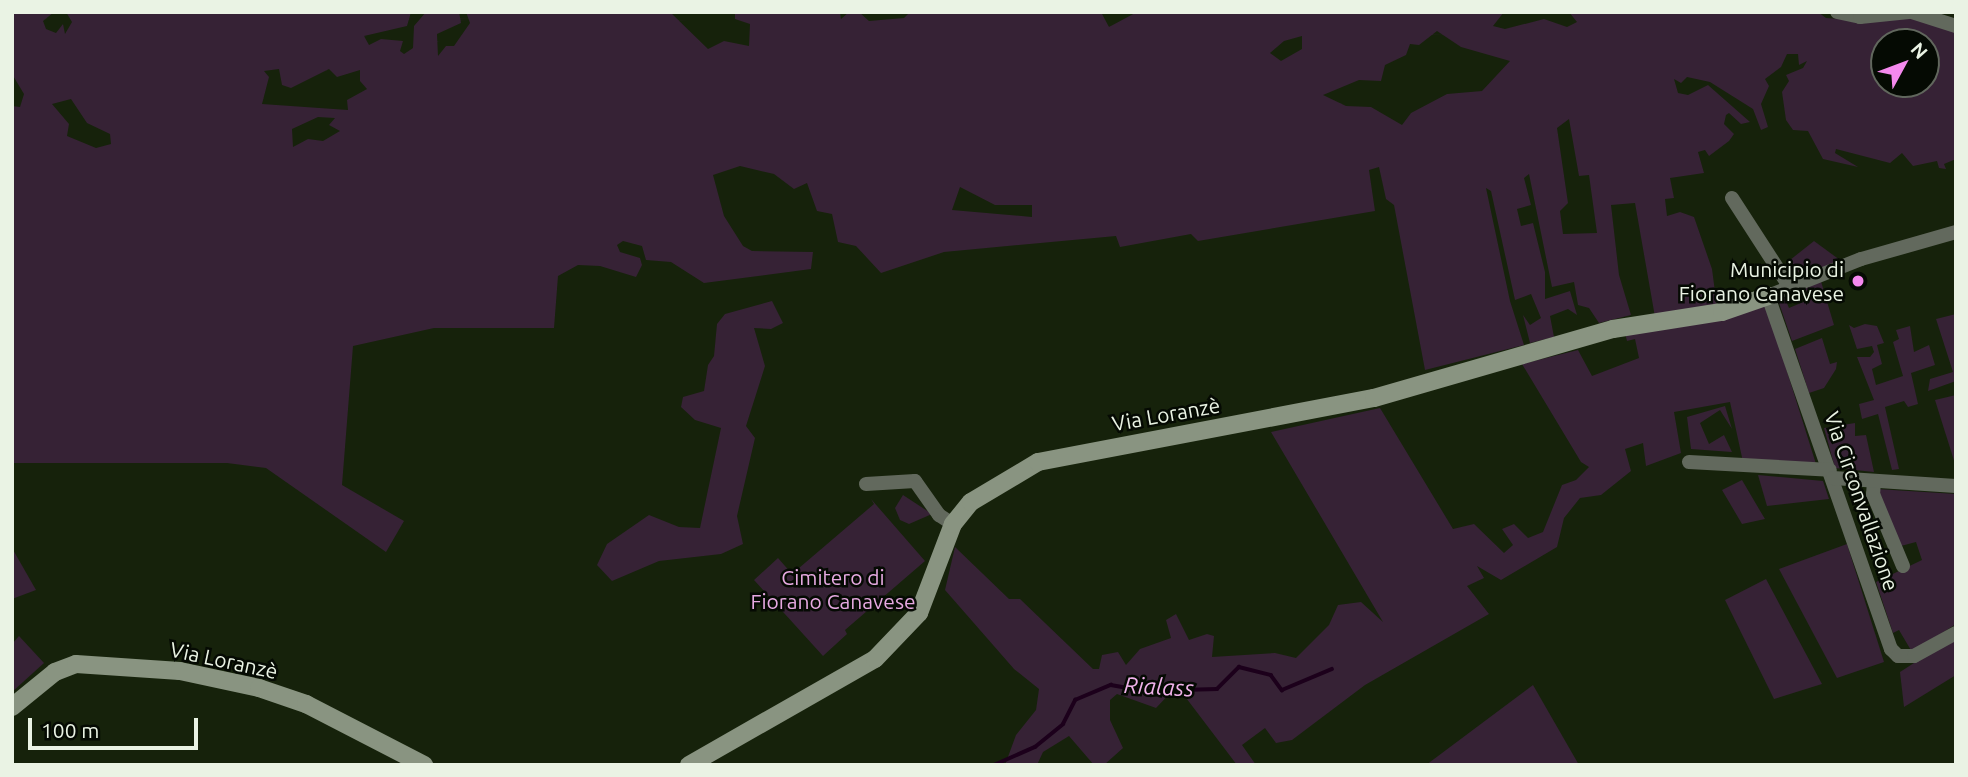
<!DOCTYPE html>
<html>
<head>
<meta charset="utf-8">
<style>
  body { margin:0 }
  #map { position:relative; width:1968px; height:777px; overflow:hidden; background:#16220b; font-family:Ubuntu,sans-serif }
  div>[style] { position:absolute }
  .green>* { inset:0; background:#362235 }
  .stream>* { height:3.5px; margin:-1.75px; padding:0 1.75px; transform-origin:1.75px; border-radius:1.75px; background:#1c001b }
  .street>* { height:14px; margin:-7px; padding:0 7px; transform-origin:7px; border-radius:7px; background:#62695d }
  .secondary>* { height:18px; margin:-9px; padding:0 9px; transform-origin:9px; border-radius:9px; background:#899481 }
  .dots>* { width:19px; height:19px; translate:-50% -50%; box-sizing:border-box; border:4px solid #050a03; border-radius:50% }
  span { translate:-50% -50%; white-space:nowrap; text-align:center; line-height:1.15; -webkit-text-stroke:5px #050a03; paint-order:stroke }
  .poi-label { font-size:21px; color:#eaf3e4 }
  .right { translate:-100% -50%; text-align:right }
  .street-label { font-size:21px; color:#eaf3e4 }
  .park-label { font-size:21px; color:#e6a9e1 }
  .water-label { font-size:23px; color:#f0b2ea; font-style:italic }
  .frame { position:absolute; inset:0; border:14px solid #eaf3e4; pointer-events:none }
  .north { position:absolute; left:1870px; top:28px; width:70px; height:70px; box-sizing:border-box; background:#050a03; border:2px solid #61675d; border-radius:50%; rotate:49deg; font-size:19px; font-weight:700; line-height:28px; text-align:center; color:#eaf3e4 }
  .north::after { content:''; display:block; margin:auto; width:24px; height:32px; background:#f589ee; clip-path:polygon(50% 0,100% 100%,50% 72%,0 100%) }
  .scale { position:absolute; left:28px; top:718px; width:170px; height:32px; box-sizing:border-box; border:4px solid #eaf3e4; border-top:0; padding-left:9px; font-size:21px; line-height:24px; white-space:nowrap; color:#eaf3e4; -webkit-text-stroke:5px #050a03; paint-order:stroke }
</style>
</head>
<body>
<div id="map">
  <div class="green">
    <i style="clip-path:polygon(evenodd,12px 12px,54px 12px,43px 21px,46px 29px,56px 33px,63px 24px,65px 34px,72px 22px,66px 12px,411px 12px,407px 26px,364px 36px,369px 45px,381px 39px,403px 41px,400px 51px,404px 54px,413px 48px,414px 26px,426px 12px,459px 12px,461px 23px,437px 34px,438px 56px,446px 46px,454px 46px,470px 23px,466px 12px,670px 12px,708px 49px,724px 41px,749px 46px,750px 24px,735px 19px,735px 12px,840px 12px,841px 19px,849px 12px,859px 12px,869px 21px,904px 18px,910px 12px,1101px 12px,1109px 27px,1137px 12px,1504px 12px,1493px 26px,1505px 29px,1544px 19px,1567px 27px,1577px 22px,1569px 12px,1818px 12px,1826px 18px,1870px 21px,1887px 16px,1940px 20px,1956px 34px,1956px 159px,1944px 164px,1946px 169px,1939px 168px,1937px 161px,1913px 166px,1902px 153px,1890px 163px,1836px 149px,1835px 153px,1858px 167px,1823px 159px,1808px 131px,1793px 130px,1786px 120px,1782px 92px,1789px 81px,1786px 75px,1803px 68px,1807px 61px,1799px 65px,1798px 54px,1787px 54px,1781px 67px,1765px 79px,1769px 86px,1761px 104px,1768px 127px,1761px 130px,1753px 109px,1710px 82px,1687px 77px,1681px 83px,1674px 79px,1678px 93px,1688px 95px,1708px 85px,1750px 122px,1741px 124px,1729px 113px,1726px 115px,1724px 124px,1734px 134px,1729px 141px,1709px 156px,1705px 150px,1698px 152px,1704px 173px,1670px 178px,1674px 198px,1665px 199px,1667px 216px,1680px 212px,1694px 217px,1712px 269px,1717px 307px,1655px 317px,1635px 203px,1611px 205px,1619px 275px,1631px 315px,1599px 323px,1589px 308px,1578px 305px,1574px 282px,1552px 287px,1529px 174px,1524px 178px,1531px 205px,1517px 209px,1521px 226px,1533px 223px,1545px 272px,1545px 299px,1570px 291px,1577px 315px,1568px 309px,1550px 316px,1554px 337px,1530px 343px,1523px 315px,1530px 325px,1541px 318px,1531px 294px,1515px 300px,1491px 191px,1486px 188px,1510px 301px,1524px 345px,1425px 370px,1394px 205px,1386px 199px,1379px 167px,1369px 170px,1375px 211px,1198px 241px,1191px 234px,1120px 247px,1116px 236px,944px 252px,881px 273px,856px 246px,838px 242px,832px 214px,817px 211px,807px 183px,794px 189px,774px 174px,740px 166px,713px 175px,724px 216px,743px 246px,752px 251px,813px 252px,811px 269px,704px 283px,671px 262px,646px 260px,642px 246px,623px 241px,617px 245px,620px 252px,640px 258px,642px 265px,636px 277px,600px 266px,578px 265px,558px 276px,554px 328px,434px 328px,353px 346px,342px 485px,404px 521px,386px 552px,266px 468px,227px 463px,12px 463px,12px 106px,20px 107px,24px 94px,12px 74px,12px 12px,1437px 31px,1461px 47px,1510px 61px,1482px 91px,1447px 94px,1411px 113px,1402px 125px,1371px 107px,1346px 106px,1323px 95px,1359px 80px,1381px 81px,1385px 65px,1406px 55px,1410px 44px,1419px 45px,1437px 31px,12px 12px,1302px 36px,1302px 49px,1281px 61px,1270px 53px,1284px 41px,1302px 36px,12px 12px,1884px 42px,1926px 42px,1926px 84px,1884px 84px,1884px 42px,12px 12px,279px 69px,282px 85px,291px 88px,329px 69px,337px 77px,360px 70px,360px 81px,367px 89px,347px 100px,348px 110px,262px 104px,269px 77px,264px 71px,279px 69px,12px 12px,71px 99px,87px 123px,110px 134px,111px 144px,96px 148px,67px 136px,69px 124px,52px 104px,71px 99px,12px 12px,318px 117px,335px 118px,329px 125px,340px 131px,323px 141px,308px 139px,293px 147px,292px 129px,318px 117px,12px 12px,1569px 119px,1579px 176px,1589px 175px,1597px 233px,1563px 234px,1560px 211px,1568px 203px,1557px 128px,1569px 119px,12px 12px,960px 187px,995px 205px,1032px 205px,1032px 217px,952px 210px,960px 187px)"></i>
    <i style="clip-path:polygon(1814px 241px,1844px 263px,1802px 277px,1790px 260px)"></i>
    <i style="clip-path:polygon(1820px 278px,1834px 325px,1792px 341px,1777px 297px,1783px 294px,1789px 308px,1808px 300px,1803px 285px)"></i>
    <i style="clip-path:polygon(772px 301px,783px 323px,771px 329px,754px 328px,765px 366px,746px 426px,755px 438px,737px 516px,743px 544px,721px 554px,659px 561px,612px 581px,597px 565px,607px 544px,649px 515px,679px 527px,700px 528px,721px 428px,695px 420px,681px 407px,683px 397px,704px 391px,708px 365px,714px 356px,717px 324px,725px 314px)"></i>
    <i style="clip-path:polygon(1765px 301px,1816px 464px,1743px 462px,1730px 402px,1674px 412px,1681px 453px,1646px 466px,1643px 443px,1625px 449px,1631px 471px,1601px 495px,1580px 498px,1564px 518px,1557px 547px,1501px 580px,1477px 566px,1484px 578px,1467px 586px,1489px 614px,1365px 685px,1292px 740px,1276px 743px,1265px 728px,1242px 745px,1256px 765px,1237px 765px,1177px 686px,1156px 708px,1117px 694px,1110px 700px,1110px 720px,1123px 748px,1104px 765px,1094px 765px,1069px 736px,1043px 752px,1037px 765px,1005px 765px,1016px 735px,1036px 710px,1039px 689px,1014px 669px,945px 590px,955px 547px,1009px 599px,1020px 599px,1093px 669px,1099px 669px,1102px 655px,1118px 652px,1126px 665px,1140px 649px,1171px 638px,1166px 620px,1176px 614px,1189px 640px,1207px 634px,1214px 636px,1212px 657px,1275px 653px,1296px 658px,1329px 625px,1338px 605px,1361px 602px,1383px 622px,1271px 432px,1380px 408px,1453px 529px,1474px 524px,1504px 553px,1513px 545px,1502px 529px,1514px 524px,1528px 538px,1543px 532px,1562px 485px,1576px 480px,1589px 467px,1581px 462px,1522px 364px,1578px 350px,1592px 376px,1639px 358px,1635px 339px,1627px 341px,1625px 333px)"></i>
    <i style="clip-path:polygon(1956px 314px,1956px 381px,1928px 391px,1930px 379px,1953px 372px,1936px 319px)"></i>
    <i style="clip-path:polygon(1865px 324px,1877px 326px,1884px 343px,1877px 345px,1882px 364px,1872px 369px,1876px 385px,1903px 376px,1893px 342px,1899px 339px,1896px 330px,1910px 326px,1914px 352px,1929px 345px,1935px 365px,1911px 373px,1918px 404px,1908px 407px,1904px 401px,1885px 407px,1899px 469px,1892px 470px,1878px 414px,1862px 419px,1859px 404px,1874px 400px,1857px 357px,1870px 357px,1874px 352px,1872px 346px,1857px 349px,1849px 325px,1854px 328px)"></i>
    <i style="clip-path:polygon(1822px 338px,1830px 364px,1837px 362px,1836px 369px,1824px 388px,1809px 393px,1795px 349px)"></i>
    <i style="clip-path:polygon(1956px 395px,1956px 467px,1935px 400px)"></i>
    <i style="clip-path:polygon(1725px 406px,1732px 429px,1720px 410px,1700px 423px,1709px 444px,1724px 435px,1732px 452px,1691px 449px,1687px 417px)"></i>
    <i style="clip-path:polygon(1855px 423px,1855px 436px,1866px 435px,1874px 472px,1835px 468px,1824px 428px)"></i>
    <i style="clip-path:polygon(1758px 475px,1823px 481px,1829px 499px,1767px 506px)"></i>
    <i style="clip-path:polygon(1742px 480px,1759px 509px,1765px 519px,1742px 524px,1722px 490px)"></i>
    <i style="clip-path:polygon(1877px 489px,1956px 494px,1956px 624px,1912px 652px,1899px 630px,1893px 633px,1876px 582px,1922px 560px,1916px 542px,1897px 547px)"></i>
    <i style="clip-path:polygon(903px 495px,932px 514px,909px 524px,900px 520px,895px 508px)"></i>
    <i style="clip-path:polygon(871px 499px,925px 561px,845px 630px,847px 634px,823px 656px,754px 580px,778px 558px,792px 574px,874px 504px)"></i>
    <i style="clip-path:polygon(1847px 544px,1884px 662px,1837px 678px,1779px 569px)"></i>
    <i style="clip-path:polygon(12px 548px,36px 590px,12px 599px)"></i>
    <i style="clip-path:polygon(1766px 579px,1822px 684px,1774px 699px,1725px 600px)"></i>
    <i style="clip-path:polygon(19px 636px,44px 663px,12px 692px,12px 644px)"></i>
    <i style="clip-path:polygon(1956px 636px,1956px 675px,1904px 707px,1900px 672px)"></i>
    <i style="clip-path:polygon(1533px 685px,1579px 765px,1426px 765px)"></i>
  </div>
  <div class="stream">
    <i style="left:994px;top:765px;width:45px;rotate:-23.7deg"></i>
    <i style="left:1035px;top:747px;width:36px;rotate:-39deg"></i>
    <i style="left:1063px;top:724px;width:27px;rotate:-63deg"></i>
    <i style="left:1075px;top:700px;width:39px;rotate:-23deg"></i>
    <i style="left:1111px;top:685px;width:34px;rotate:10deg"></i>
    <i style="left:1144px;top:691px;width:73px;rotate:-1.6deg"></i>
    <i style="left:1217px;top:689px;width:31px;rotate:-45deg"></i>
    <i style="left:1239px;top:667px;width:33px;rotate:14deg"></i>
    <i style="left:1271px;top:675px;width:19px;rotate:54deg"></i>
    <i style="left:1282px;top:690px;width:54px;rotate:-22.8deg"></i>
  </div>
  <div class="street">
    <i style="left:1837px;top:12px;width:24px;rotate:12deg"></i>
    <i style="left:1860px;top:17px;width:49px;rotate:-5.8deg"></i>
    <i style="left:1912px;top:12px;width:46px;rotate:17.7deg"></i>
    <i style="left:1732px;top:198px;width:105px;rotate:57.1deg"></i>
    <i style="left:1956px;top:232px;width:99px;rotate:164.1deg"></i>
    <i style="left:1861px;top:259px;width:100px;rotate:158.3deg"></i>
    <i style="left:1768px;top:296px;width:374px;rotate:70.8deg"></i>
    <i style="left:1891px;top:649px;width:10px;rotate:45deg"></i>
    <i style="left:1898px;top:656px;width:16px"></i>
    <i style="left:1914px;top:656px;width:48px;rotate:-28.7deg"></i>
    <i style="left:1689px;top:462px;width:141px;rotate:3.2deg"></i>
    <i style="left:1833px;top:478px;width:123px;rotate:3.7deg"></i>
    <i style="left:1874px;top:481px;width:13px;rotate:94deg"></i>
    <i style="left:1873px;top:494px;width:78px;rotate:67.4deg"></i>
    <i style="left:866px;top:484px;width:49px;rotate:-3.5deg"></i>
    <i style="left:915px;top:481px;width:42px;rotate:54.8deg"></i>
    <i style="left:939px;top:515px;width:17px;rotate:33deg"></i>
  </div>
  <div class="secondary">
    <i style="left:12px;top:707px;width:55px;rotate:-39.1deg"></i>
    <i style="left:55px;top:672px;width:22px;rotate:-21deg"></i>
    <i style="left:76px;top:664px;width:104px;rotate:3.9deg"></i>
    <i style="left:180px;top:671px;width:81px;rotate:12.1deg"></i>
    <i style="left:259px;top:688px;width:50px;rotate:18.8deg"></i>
    <i style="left:306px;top:704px;width:133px;rotate:27.3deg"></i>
    <i style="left:689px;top:765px;width:214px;rotate:-29.7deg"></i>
    <i style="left:875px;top:659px;width:64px;rotate:-46.3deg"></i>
    <i style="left:919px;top:613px;width:95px;rotate:-69.1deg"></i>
    <i style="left:953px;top:524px;width:28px;rotate:-51deg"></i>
    <i style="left:971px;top:502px;width:78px;rotate:-30.8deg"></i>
    <i style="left:1038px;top:462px;width:342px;rotate:-10.8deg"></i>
    <i style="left:1374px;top:398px;width:249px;rotate:-16.1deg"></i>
    <i style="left:1613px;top:329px;width:110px;rotate:-8.9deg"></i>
    <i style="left:1722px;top:312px;width:49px;rotate:-19.2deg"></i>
  </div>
  <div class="dots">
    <i style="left:1858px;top:281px;background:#f589ee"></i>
  </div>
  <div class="poi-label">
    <span class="right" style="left:1844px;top:281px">Municipio di<br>Fiorano Canavese</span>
  </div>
  <div class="street-label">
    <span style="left:1166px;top:414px;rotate:-10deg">Via Loranzè</span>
    <span style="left:1862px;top:501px;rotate:71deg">Via Circonvallazione</span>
    <span style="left:224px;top:660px;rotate:12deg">Via Loranzè</span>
  </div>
  <div class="park-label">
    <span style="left:833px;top:589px">Cimitero di<br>Fiorano Canavese</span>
  </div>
  <div class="water-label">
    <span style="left:1159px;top:687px;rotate:3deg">Rialass</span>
  </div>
  <div class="frame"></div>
  <div class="north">N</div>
  <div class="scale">100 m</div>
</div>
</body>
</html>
